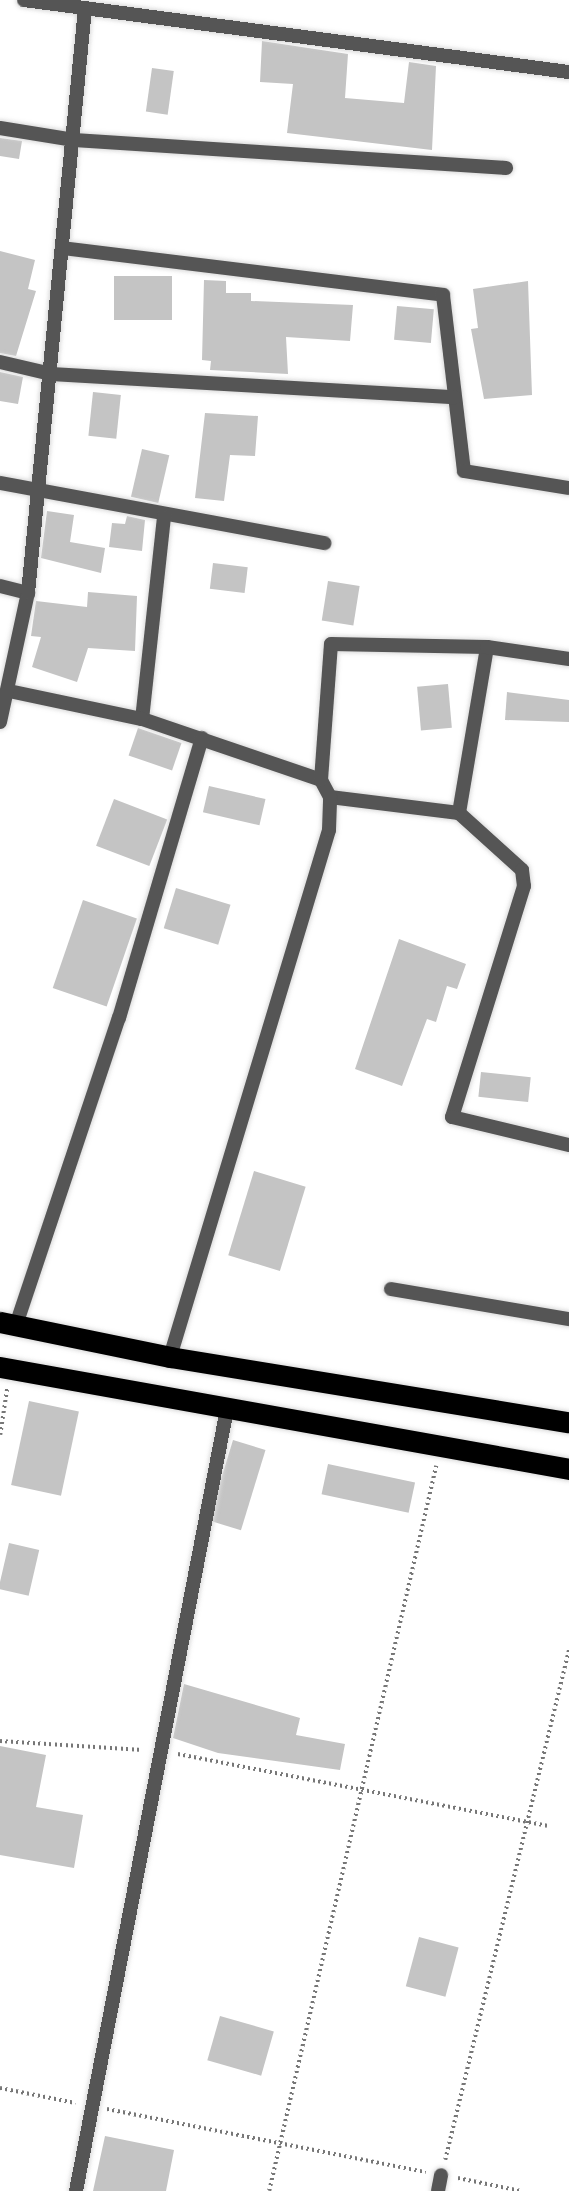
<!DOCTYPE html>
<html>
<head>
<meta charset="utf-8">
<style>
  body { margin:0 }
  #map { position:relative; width:569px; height:2191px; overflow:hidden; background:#fff; font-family:"Space Grotesk",sans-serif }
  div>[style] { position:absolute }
  .building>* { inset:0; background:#c4c4c4; transform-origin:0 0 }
  .path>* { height:3.5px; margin-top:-1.75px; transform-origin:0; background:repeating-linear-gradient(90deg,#777 0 2px,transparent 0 5.5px) }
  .roads { filter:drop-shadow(0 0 2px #dbdbdb) drop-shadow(0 0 2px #dbdbdb) }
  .street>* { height:14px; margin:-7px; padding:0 7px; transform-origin:7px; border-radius:7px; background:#555 }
  .highway>* { height:21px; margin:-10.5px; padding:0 10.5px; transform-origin:10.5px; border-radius:10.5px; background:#000 }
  span { translate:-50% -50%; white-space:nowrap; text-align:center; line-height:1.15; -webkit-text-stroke:5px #fff; paint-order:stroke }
</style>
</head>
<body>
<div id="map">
  <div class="building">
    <i style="clip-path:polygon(262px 41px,348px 54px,345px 98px,404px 103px,409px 62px,436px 66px,432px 150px,287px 133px,293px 84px,260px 82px)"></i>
    <i style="left:152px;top:68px;width:22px;height:44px;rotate:8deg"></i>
    <i style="clip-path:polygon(0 138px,22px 141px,19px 159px,0 156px)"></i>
    <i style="clip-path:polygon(0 251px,35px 260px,28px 289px,36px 291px,16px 356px,0 353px)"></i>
    <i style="left:172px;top:276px;width:44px;height:58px;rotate:90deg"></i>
    <i style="clip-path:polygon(204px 280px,226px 281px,226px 293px,251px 293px,251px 301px,353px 305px,350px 341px,286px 337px,288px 374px,210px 370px,211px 361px,202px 360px)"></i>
    <i style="clip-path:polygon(528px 281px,532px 395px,484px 399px,471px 329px,478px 328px,473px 289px)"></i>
    <i style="left:397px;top:306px;width:37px;height:34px;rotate:5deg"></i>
    <i style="clip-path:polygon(0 372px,23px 377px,18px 404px,0 401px)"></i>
    <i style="left:93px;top:392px;width:28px;height:44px;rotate:6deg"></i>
    <i style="clip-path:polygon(205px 413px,258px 416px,255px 456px,230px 455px,224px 501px,195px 498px)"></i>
    <i style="left:142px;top:449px;width:28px;height:49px;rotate:13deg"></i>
    <i style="clip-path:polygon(47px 511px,74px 515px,70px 542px,105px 548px,101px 573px,41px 558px)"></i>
    <i style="clip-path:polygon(127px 516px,145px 520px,142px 551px,109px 547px,112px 523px,125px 524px)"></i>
    <i style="left:213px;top:563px;width:35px;height:26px;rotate:7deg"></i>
    <i style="left:328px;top:581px;width:32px;height:40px;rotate:9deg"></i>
    <i style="clip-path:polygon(88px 592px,137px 596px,135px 651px,88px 648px,77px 682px,32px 667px,41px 637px,31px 636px,36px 601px,87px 607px)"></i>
    <i style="left:448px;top:684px;width:44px;height:31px;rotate:85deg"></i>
    <i style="clip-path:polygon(507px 692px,569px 700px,569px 722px,505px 720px)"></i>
    <i style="left:138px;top:728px;width:46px;height:29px;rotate:19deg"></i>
    <i style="left:209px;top:786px;width:58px;height:27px;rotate:13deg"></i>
    <i style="left:114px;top:799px;width:57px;height:50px;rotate:21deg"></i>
    <i style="left:176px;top:888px;width:57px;height:42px;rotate:17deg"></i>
    <i style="left:83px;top:900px;width:57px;height:93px;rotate:19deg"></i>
    <i style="clip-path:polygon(399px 939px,466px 964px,457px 989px,447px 986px,436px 1022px,427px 1019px,402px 1086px,355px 1069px)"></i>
    <i style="left:481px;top:1072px;width:50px;height:25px;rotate:6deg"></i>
    <i style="left:254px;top:1171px;width:54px;height:88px;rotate:17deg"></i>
    <i style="left:29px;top:1401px;width:51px;height:86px;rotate:12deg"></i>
    <i style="left:233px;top:1440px;width:34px;height:84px;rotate:17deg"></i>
    <i style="left:328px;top:1464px;width:89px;height:31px;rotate:12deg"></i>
    <i style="left:9px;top:1543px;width:31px;height:47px;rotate:13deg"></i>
    <i style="clip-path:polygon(184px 1684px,300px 1718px,296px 1735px,345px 1744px,340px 1770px,218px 1753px,173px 1738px)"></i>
    <i style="clip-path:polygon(0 1746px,46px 1755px,36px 1807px,83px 1815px,74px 1868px,0 1855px)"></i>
    <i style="left:419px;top:1937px;width:41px;height:51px;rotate:15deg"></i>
    <i style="left:220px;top:2016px;width:56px;height:46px;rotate:16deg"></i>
    <i style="clip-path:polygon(105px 2136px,174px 2150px,166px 2191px,93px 2191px)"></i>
  </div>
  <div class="path">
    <i style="left:0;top:1435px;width:48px;rotate:-81.5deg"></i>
    <i style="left:0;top:1741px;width:143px;rotate:3.6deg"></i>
    <i style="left:178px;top:1754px;width:376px;rotate:11deg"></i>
    <i style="left:0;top:2088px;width:77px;rotate:11.2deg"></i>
    <i style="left:107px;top:2109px;width:325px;rotate:11.2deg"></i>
    <i style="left:445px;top:2160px;width:526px;rotate:-76.36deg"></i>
    <i style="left:458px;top:2178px;width:64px;rotate:11.7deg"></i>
    <i style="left:269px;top:2191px;width:744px;rotate:-77.03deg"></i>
  </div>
  <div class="roads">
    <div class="street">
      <i style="left:24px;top:0;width:550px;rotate:7.53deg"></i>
      <i style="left:0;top:128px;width:75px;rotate:9.2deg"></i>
      <i style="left:74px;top:140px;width:433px;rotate:3.7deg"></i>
      <i style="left:62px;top:248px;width:384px;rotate:7deg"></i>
      <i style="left:443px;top:295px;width:177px;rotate:83.2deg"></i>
      <i style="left:464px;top:471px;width:106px;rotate:9.2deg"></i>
      <i style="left:0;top:362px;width:52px;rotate:13.2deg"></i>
      <i style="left:51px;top:374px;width:404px;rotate:3.3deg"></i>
      <i style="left:0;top:483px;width:330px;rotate:10.5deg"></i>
      <i style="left:164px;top:517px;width:203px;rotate:96.2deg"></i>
      <i style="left:142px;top:719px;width:189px;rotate:18.8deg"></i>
      <i style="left:0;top:586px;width:29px;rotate:14deg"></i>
      <i style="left:9px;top:691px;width:136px;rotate:11.9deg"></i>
      <i style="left:0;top:722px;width:132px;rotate:-77.8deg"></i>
      <i style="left:28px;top:593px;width:587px;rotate:-84.43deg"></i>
      <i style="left:330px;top:797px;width:130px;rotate:7.1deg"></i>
      <i style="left:459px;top:813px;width:85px;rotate:42.1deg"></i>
      <i style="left:522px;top:870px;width:16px;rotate:83deg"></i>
      <i style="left:524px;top:886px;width:242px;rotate:107.3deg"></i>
      <i style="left:452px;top:1117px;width:120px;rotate:13.5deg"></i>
      <i style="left:459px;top:813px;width:168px;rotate:-80.4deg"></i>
      <i style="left:391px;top:1289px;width:181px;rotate:9.6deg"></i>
      <i style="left:16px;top:1325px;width:324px;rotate:-71.5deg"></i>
      <i style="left:119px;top:1018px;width:292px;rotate:-73.5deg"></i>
      <i style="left:170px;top:1357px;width:550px;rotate:-73.21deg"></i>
      <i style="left:329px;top:830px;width:33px;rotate:-88deg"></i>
      <i style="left:330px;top:797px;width:19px;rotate:-118deg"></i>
      <i style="left:321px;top:780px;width:136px;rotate:-85.8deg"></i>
      <i style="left:331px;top:644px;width:156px;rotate:1.1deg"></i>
      <i style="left:487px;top:647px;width:83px;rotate:8.3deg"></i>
      <i style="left:76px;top:2191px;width:796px;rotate:-79.07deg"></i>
      <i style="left:438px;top:2191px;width:16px;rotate:-79deg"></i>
    </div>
    <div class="highway">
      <i style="left:0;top:1322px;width:174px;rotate:11.6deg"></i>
      <i style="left:170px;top:1357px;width:404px;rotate:9.3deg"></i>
      <i style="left:0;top:1367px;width:578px;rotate:10.16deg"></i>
    </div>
  </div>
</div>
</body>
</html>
